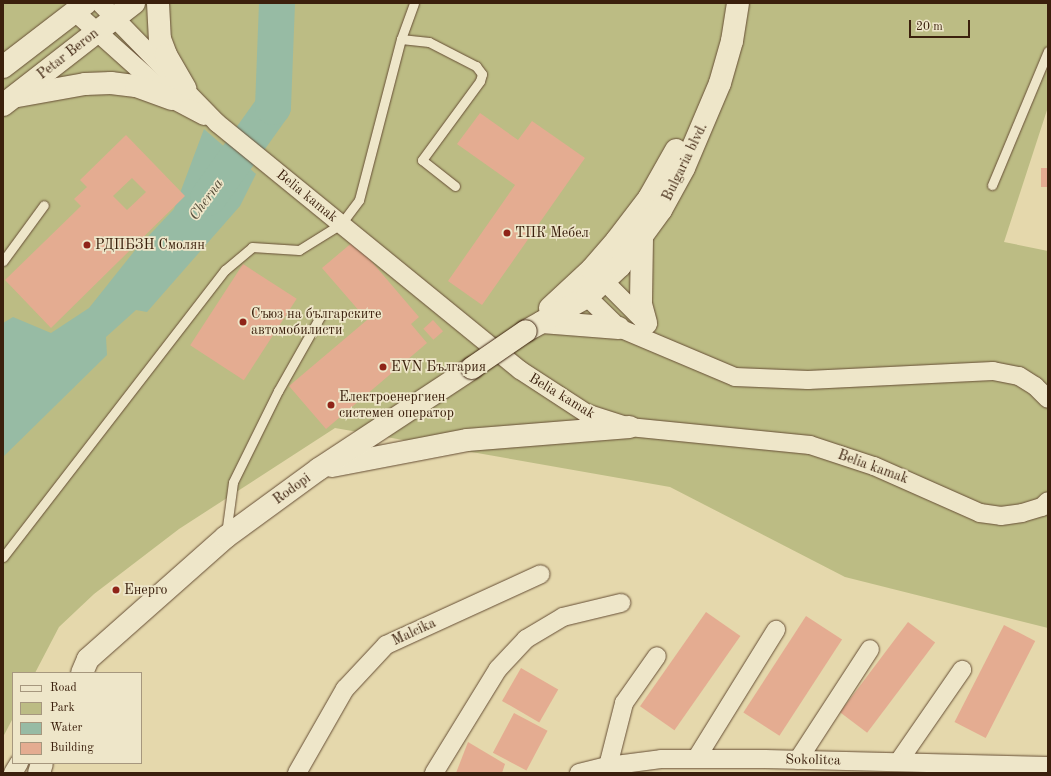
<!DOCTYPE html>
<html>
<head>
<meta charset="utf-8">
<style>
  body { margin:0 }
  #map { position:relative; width:1051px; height:776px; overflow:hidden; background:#e5d8ac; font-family:"Old Standard TT",serif }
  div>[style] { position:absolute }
  .green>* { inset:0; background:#bcbc84 }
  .water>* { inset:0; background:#97bba4 }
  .river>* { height:36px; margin:-18px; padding:0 18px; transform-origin:18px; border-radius:18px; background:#97bba4 }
  .building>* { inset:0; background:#e4ac91; transform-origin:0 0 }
  .roads { filter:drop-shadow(0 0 1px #664e35) drop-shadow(0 0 1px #664e35) }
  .lane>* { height:9px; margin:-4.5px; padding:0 4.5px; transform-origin:4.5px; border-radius:4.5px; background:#eee6c9 }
  .street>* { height:18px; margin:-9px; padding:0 9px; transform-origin:9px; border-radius:9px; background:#eee6c9 }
  .secondary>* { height:22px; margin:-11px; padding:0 11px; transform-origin:11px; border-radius:11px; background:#eee6c9 }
  .bridges { filter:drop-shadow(0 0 1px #3b200d) drop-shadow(0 0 1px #3b200d) }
  .secondary-bridge>* { height:22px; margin:-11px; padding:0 11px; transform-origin:11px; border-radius:11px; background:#eee6c9 }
  .dots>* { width:11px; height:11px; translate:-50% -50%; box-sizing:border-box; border:2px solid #eee6c9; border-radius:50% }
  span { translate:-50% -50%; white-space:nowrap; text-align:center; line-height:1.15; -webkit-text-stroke:3.5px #eee6c9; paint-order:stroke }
  .street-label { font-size:14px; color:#3b200d }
  .poi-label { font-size:14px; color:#3b200d }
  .left { translate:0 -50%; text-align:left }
  .water-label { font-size:15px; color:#574e3a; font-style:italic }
  .frame { position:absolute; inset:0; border:4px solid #3b200d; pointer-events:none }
  .legend { position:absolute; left:12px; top:672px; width:130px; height:92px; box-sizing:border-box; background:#eee6c9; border:1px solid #a6977e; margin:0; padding:5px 7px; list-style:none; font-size:12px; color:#3b200d }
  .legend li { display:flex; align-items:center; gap:8px; height:20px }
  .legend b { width:20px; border:1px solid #a6977e }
  .scale { position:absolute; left:909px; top:20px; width:61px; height:18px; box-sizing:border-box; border:2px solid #3b200d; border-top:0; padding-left:5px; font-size:12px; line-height:14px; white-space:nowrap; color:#3b200d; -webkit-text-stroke:3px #eee6c9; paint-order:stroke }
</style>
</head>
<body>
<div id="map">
  <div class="green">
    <i style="clip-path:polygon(3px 3px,1048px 3px,1048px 107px,1004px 242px,1048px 251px,1048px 628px,845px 577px,670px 487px,335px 428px,179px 529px,94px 594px,59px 627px,35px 673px,13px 673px,13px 718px,3px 737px)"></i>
  </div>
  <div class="water">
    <i style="clip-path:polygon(204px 129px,256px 174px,240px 206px,147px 312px,136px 310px,106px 337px,107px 355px,3px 457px,3px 323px,13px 317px,51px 333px,89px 308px,136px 249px,174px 209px)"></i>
  </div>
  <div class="river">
    <i style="left:208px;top:198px;width:112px;rotate:-54.5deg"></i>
    <i style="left:273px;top:107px;width:104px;rotate:-87.8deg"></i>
  </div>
  <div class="building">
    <i style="clip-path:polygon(480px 113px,518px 140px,532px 121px,585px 158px,482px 305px,448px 281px,515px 185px,457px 144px)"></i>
    <i style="clip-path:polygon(evenodd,126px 135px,185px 196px,51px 328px,5px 280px,81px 206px,74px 199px,87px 187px,80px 180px,126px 135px,132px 178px,146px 192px,127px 210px,113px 196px,132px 178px)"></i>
    <i style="left:1041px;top:168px;width:7px;height:19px"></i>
    <i style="clip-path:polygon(354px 241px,419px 317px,411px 324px,427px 343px,326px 429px,289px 386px,367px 320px,322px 268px)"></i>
    <i style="left:243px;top:264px;width:64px;height:97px;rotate:33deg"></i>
    <i style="left:433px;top:320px;width:15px;height:13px;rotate:48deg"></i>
    <i style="left:706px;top:612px;width:42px;height:115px;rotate:35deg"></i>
    <i style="left:806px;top:616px;width:43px;height:115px;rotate:33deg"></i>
    <i style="left:908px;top:622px;width:34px;height:113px;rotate:37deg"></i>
    <i style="left:1004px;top:625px;width:35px;height:109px;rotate:27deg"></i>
    <i style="left:521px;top:668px;width:43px;height:38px;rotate:30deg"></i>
    <i style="left:514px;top:713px;width:38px;height:45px;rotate:28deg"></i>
    <i style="clip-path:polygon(468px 742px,505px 764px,502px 773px,456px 773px)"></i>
  </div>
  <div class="roads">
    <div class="lane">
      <i style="left:401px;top:39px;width:28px;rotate:6deg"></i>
      <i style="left:429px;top:42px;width:53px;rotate:27.1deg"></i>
      <i style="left:476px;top:66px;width:10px;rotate:53deg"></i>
      <i style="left:482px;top:74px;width:7px;rotate:106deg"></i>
      <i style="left:480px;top:81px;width:98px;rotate:126.3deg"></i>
      <i style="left:422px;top:160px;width:42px;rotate:38.2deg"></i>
      <i style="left:992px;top:185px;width:145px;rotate:-67.3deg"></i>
      <i style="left:3px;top:261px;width:69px;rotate:-53.8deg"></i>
      <i style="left:226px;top:534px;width:52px;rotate:-82.3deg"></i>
      <i style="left:233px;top:482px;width:102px;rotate:-63.7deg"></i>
      <i style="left:278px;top:391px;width:87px;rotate:-60.5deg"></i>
      <i style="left:3px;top:557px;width:363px;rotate:-52.3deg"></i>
      <i style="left:225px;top:270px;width:35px;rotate:-40deg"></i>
      <i style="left:252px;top:247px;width:47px;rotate:3.7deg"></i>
      <i style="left:299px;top:250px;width:49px;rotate:-31.8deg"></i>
      <i style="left:341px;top:224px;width:30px;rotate:-53deg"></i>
      <i style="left:359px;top:200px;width:166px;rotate:-75.4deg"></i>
      <i style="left:401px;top:39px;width:38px;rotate:-70deg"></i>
    </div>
    <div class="street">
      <i style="left:100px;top:3px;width:168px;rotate:45.7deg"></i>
      <i style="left:217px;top:123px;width:391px;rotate:39.2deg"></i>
      <i style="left:520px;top:370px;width:79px;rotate:33.1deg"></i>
      <i style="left:586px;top:413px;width:45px;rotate:18deg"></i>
      <i style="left:629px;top:427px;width:182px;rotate:5.7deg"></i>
      <i style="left:810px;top:445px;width:67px;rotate:18.2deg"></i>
      <i style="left:874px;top:466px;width:116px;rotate:23.9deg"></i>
      <i style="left:980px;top:513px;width:21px;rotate:8deg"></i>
      <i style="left:1001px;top:516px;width:21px;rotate:-8deg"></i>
      <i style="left:1022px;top:513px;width:21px;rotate:-17deg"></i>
      <i style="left:1042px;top:507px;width:8px;rotate:-45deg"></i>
      <i style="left:75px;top:12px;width:130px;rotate:41.9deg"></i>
      <i style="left:172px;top:99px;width:36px;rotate:28deg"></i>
      <i style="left:594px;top:271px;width:75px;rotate:45deg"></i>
      <i style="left:577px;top:287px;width:59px;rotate:44.3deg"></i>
      <i style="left:619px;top:328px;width:126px;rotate:22.9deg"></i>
      <i style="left:735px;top:377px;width:73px;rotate:2.4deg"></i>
      <i style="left:808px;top:380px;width:185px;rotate:-2.8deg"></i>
      <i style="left:993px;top:371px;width:26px;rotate:11deg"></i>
      <i style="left:1019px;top:376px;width:19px;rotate:32deg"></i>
      <i style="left:1035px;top:386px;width:18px;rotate:45deg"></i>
      <i style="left:696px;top:759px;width:152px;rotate:-58.2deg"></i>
      <i style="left:798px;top:760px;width:132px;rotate:-57deg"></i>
      <i style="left:899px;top:761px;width:111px;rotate:-55.3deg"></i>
      <i style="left:608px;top:766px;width:65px;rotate:-75.7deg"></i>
      <i style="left:624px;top:703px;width:57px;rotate:-54.9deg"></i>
      <i style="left:13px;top:773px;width:12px;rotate:-59deg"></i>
      <i style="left:297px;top:773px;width:97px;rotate:-60.3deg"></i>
      <i style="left:345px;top:689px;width:60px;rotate:-47deg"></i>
      <i style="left:386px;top:645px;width:170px;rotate:-24.6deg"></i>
      <i style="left:434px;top:773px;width:122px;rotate:-58.4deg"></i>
      <i style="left:498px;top:669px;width:41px;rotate:-47deg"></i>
      <i style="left:526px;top:639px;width:43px;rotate:-30.7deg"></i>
      <i style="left:563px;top:617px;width:60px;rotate:-13.6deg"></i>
      <i style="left:579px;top:773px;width:30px;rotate:-14deg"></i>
      <i style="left:608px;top:766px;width:53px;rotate:-7.5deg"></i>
      <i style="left:661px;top:759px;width:104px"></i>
      <i style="left:765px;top:759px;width:283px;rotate:1.4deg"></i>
    </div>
    <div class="secondary">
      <i style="left:158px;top:3px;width:36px;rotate:87deg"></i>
      <i style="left:160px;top:39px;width:17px;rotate:69deg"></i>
      <i style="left:166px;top:55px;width:39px;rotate:60deg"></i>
      <i style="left:3px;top:67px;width:105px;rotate:-37.6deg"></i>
      <i style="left:18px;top:96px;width:68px;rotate:-10.2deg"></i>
      <i style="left:85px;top:84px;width:26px;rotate:-2deg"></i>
      <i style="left:111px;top:83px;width:25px;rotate:7deg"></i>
      <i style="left:136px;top:86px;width:38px;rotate:20deg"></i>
      <i style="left:3px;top:105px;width:166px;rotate:-37.9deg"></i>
      <i style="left:642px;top:238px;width:66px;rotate:90.9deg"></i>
      <i style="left:641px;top:304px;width:20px;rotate:75deg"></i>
      <i style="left:550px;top:308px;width:57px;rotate:-42.9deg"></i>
      <i style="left:592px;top:269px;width:38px;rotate:-49deg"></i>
      <i style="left:617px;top:240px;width:53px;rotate:-52.7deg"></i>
      <i style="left:649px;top:198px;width:55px;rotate:-60.6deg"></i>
      <i style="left:542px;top:322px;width:77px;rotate:4.5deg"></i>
      <i style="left:526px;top:331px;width:70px;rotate:-29.1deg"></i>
      <i style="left:587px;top:297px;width:45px;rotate:-43.2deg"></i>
      <i style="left:620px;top:266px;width:69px;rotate:-53.8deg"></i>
      <i style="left:661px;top:210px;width:48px;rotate:-61.3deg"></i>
      <i style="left:684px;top:168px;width:92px;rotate:-67deg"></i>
      <i style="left:720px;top:83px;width:44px;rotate:-74.1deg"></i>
      <i style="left:732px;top:41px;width:38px;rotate:-81deg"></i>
      <i style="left:332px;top:466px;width:137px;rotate:-10.9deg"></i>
      <i style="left:467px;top:440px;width:163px;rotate:-4.6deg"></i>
      <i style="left:82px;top:673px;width:15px;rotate:-67deg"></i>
      <i style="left:88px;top:659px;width:184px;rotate:-41.5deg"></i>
      <i style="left:226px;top:537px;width:115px;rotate:-36.2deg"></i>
      <i style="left:319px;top:469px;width:183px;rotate:-33.4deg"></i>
      <i style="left:39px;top:773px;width:10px;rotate:-73deg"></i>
    </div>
  </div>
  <div class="bridges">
    <div class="secondary-bridge">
      <i style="left:472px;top:368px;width:65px;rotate:-34.4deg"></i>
    </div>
  </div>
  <div class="dots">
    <i style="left:507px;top:233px;background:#8f2418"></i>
    <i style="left:87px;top:245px;background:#8f2418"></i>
    <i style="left:243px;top:322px;background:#8f2418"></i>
    <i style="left:383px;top:367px;background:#8f2418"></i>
    <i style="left:331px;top:405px;background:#8f2418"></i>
    <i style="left:116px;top:590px;background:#8f2418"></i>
  </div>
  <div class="street-label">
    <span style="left:68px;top:54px;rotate:-38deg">Petar Beron</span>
    <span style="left:685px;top:162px;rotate:-64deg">Bulgaria blvd.</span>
    <span style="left:307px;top:196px;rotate:39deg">Belia kamak</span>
    <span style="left:562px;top:396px;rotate:31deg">Belia kamak</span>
    <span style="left:873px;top:467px;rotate:20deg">Belia kamak</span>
    <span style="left:292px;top:489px;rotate:-36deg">Rodopi</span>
    <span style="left:414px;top:632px;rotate:-25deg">Malcika</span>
    <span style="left:813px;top:760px;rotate:1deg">Sokolitca</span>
  </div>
  <div class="poi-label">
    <span class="left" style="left:515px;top:233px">ТПК Мебел</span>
    <span class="left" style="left:95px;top:245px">РДПБЗН Смолян</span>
    <span class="left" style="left:251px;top:322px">Съюз на българските<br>автомобилисти</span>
    <span class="left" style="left:391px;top:367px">EVN България</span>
    <span class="left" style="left:339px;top:405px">Електроенергиен<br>системен оператор</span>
    <span class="left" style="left:124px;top:590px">Енерго</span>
  </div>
  <div class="water-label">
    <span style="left:207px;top:200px;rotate:-54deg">Cherna</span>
  </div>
  <div class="frame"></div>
  <ul class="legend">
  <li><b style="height:5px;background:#eee6c9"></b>Road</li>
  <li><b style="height:11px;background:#bcbc84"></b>Park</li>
  <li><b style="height:11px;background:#97bba4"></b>Water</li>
  <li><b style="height:11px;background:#e4ac91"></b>Building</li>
  </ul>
  <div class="scale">20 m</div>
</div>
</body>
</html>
